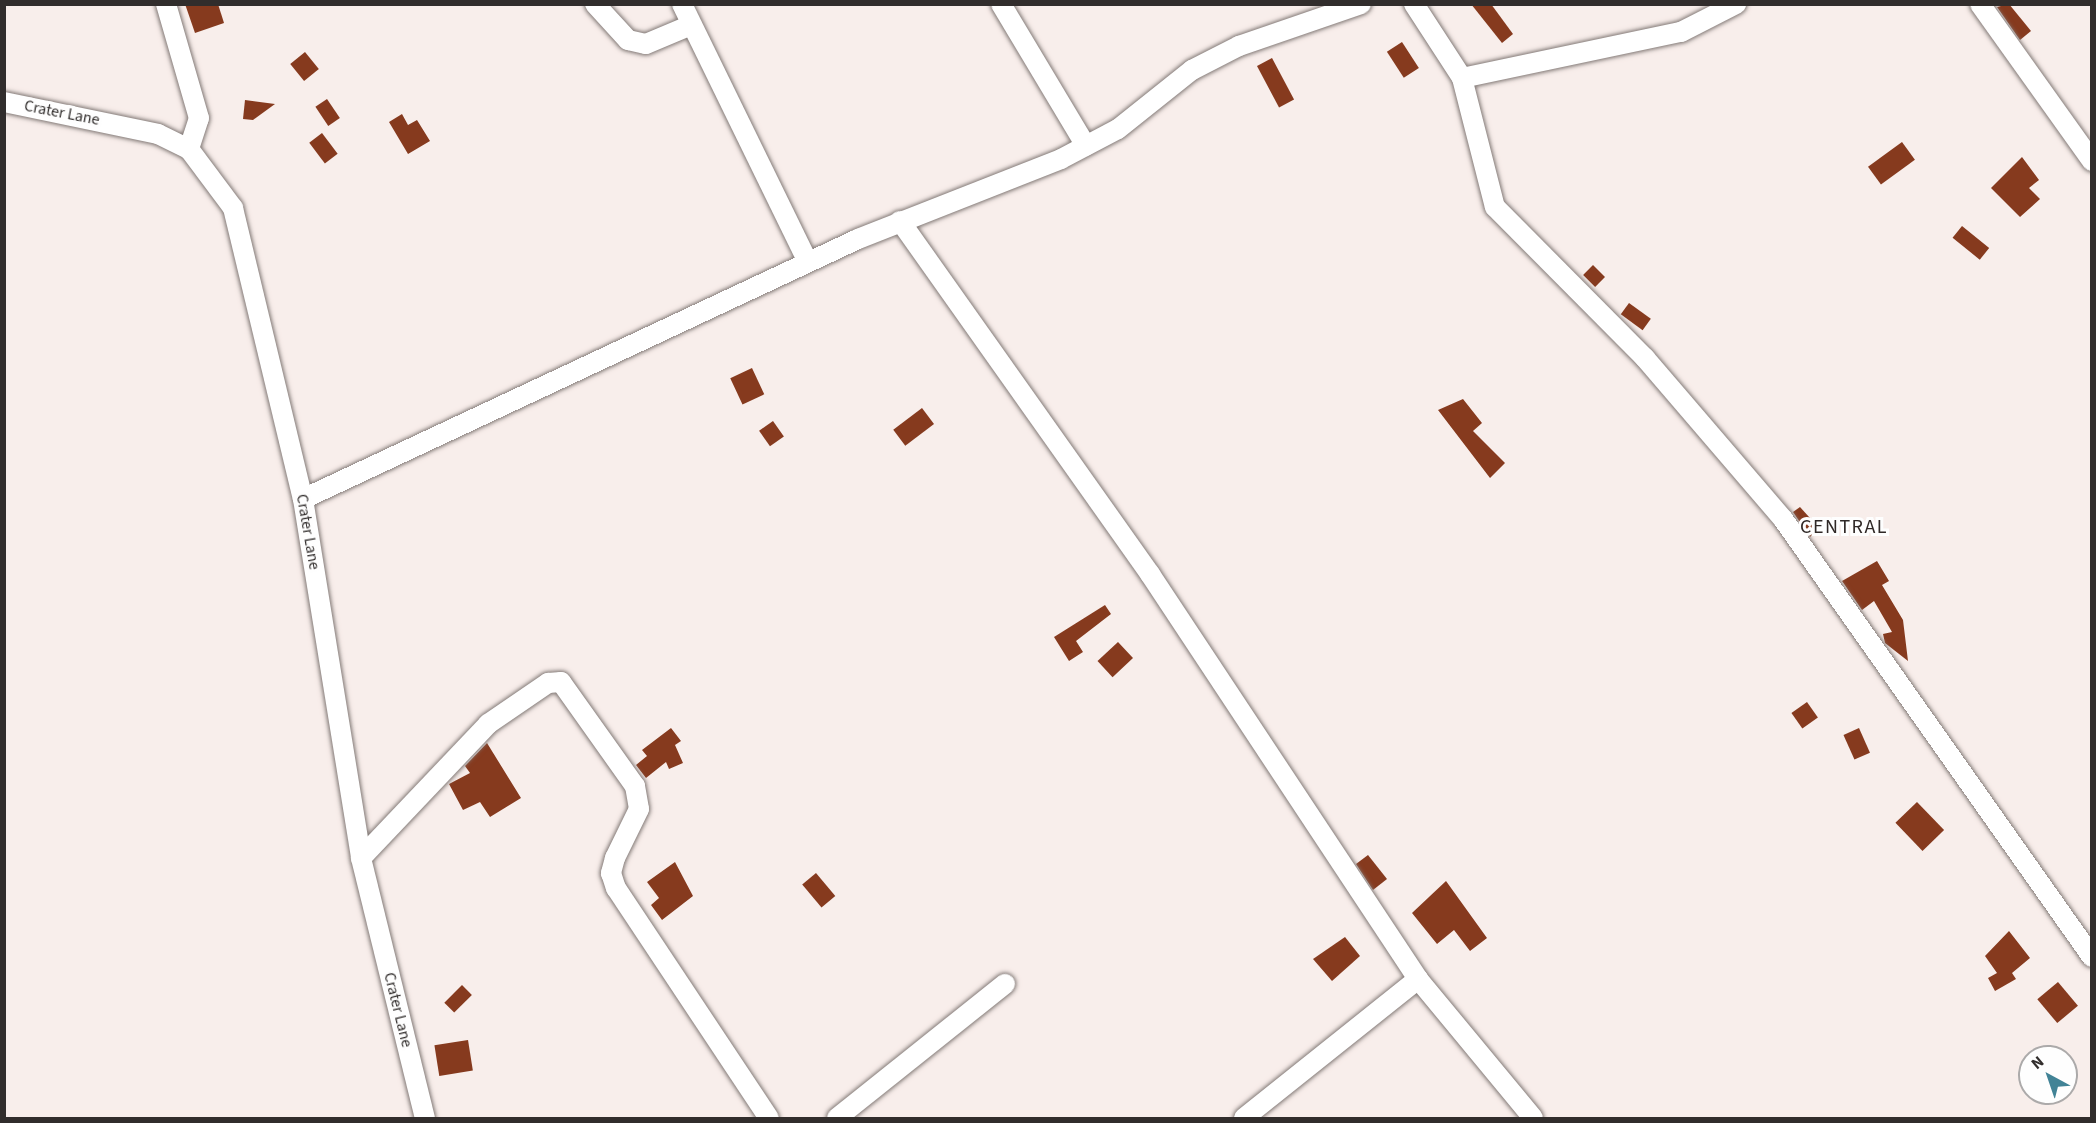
<!DOCTYPE html>
<html>
<head>
<meta charset="utf-8">
<style>
  body { margin:0 }
  #map { position:relative; width:2096px; height:1123px; overflow:hidden; background:#f8eeeb; font-family:"Source Sans 3",sans-serif }
  div>[style] { position:absolute }
  .building>* { inset:0; background:#863a1e; transform-origin:0 0 }
  .roads { filter:drop-shadow(0 0 2px #837a77) drop-shadow(0 0 2px #837a77) }
  .minor>* { height:20px; margin:-10px; padding:0 10px; transform-origin:10px; border-radius:10px; background:#fff }
  span { translate:-50% -50%; white-space:nowrap; text-align:center; line-height:1.15; -webkit-text-stroke:6px #fefefe; paint-order:stroke }
  .street-label { font-size:16px; color:#312d2c }
  .quarter-label { font-size:20px; color:#2f2826; letter-spacing:1.5px }
  .frame { position:absolute; inset:0; border:6px solid #312d2c; pointer-events:none }
  .north { position:absolute; left:2018px; top:1045px; width:60px; height:60px; box-sizing:border-box; background:#fefefe; border:2px solid #acaaaa; border-radius:50%; rotate:320deg; font-size:16px; font-weight:700; line-height:24px; text-align:center; color:#312d2c }
  .north::after { content:''; display:block; margin:auto; width:21px; height:27px; background:#428396; clip-path:polygon(50% 0,100% 100%,50% 72%,0 100%) }
</style>
</head>
<body>
<div id="map">
  <div class="building">
    <i style="clip-path:polygon(185px 4px,218px 4px,224px 23px,195px 33px)"></i>
    <i style="clip-path:polygon(1471px 4px,1491px 4px,1513px 34px,1502px 43px)"></i>
    <i style="clip-path:polygon(2009px 4px,2031px 31px,2020px 40px,1997px 7px)"></i>
    <i style="left:1402px;top:42px;width:31px;height:18px;rotate:57deg"></i>
    <i style="left:305px;top:52px;width:22px;height:19px;rotate:51deg"></i>
    <i style="left:1272px;top:58px;width:47px;height:17px;rotate:62deg"></i>
    <i style="left:327px;top:99px;width:23px;height:14px;rotate:56deg"></i>
    <i style="clip-path:polygon(245px 100px,275px 104px,253px 120px,243px 119px)"></i>
    <i style="clip-path:polygon(402px 114px,408px 125px,417px 120px,430px 141px,408px 154px,389px 122px)"></i>
    <i style="left:322px;top:133px;width:26px;height:16px;rotate:53deg"></i>
    <i style="left:1902px;top:142px;width:22px;height:42px;rotate:54deg"></i>
    <i style="clip-path:polygon(2022px 157px,2039px 180px,2029px 188px,2040px 199px,2020px 217px,1991px 188px)"></i>
    <i style="left:1962px;top:226px;width:35px;height:15px;rotate:39deg"></i>
    <i style="left:1593px;top:265px;width:17px;height:14px;rotate:45deg"></i>
    <i style="left:1629px;top:303px;width:27px;height:14px;rotate:36deg"></i>
    <i style="left:752px;top:368px;width:29px;height:24px;rotate:65deg"></i>
    <i style="clip-path:polygon(1463px 399px,1482px 423px,1473px 431px,1505px 463px,1490px 478px,1438px 410px)"></i>
    <i style="left:922px;top:408px;width:20px;height:36px;rotate:53deg"></i>
    <i style="left:773px;top:421px;width:19px;height:17px;rotate:55deg"></i>
    <i style="clip-path:polygon(1800px 507px,1819px 528px,1810px 537px,1793px 512px)"></i>
    <i style="clip-path:polygon(1877px 561px,1889px 581px,1882px 585px,1903px 620px,1908px 661px,1885px 643px,1883px 634px,1892px 632px,1874px 601px,1862px 610px,1842px 581px)"></i>
    <i style="clip-path:polygon(1105px 605px,1111px 614px,1076px 641px,1083px 652px,1069px 661px,1054px 637px)"></i>
    <i style="left:1118px;top:642px;width:22px;height:28px;rotate:47deg"></i>
    <i style="left:1807px;top:702px;width:19px;height:19px;rotate:55deg"></i>
    <i style="clip-path:polygon(671px 728px,681px 741px,675px 745px,683px 763px,669px 769px,666px 762px,646px 778px,636px 765px,647px 756px,642px 750px)"></i>
    <i style="left:1859px;top:728px;width:27px;height:17px;rotate:66deg"></i>
    <i style="clip-path:polygon(487px 743px,521px 798px,490px 817px,480px 802px,463px 810px,449px 784px,470px 773px,465px 766px)"></i>
    <i style="left:1917px;top:802px;width:39px;height:30px;rotate:46deg"></i>
    <i style="clip-path:polygon(1368px 855px,1387px 879px,1373px 890px,1356px 864px)"></i>
    <i style="clip-path:polygon(675px 862px,693px 896px,662px 920px,651px 905px,659px 898px,647px 882px)"></i>
    <i style="left:816px;top:873px;width:30px;height:18px;rotate:50deg"></i>
    <i style="clip-path:polygon(1446px 881px,1487px 938px,1470px 951px,1454px 930px,1437px 944px,1412px 913px)"></i>
    <i style="clip-path:polygon(2009px 931px,2030px 958px,2012px 973px,2016px 979px,1995px 991px,1988px 978px,1997px 973px,1985px 956px)"></i>
    <i style="clip-path:polygon(1345px 937px,1360px 956px,1332px 981px,1313px 959px)"></i>
    <i style="left:2058px;top:982px;width:31px;height:27px;rotate:50deg"></i>
    <i style="left:462px;top:985px;width:14px;height:25px;rotate:45deg"></i>
    <i style="left:468px;top:1040px;width:31px;height:34px;rotate:81deg"></i>
  </div>
  <div class="roads">
    <div class="minor">
      <i style="left:166px;top:4px;width:119px;rotate:73.9deg"></i>
      <i style="left:199px;top:118px;width:33px;rotate:108deg"></i>
      <i style="left:595px;top:4px;width:49px;rotate:47.5deg"></i>
      <i style="left:628px;top:40px;width:18px;rotate:13deg"></i>
      <i style="left:646px;top:44px;width:49px;rotate:-22.9deg"></i>
      <i style="left:682px;top:4px;width:287px;rotate:64deg"></i>
      <i style="left:1001px;top:4px;width:165px;rotate:59.1deg"></i>
      <i style="left:1414px;top:4px;width:88px;rotate:57deg"></i>
      <i style="left:1462px;top:78px;width:133px;rotate:75.7deg"></i>
      <i style="left:1495px;top:207px;width:213px;rotate:45.2deg"></i>
      <i style="left:1645px;top:358px;width:212px;rotate:49.4deg"></i>
      <i style="left:1783px;top:519px;width:536px;rotate:54.8deg"></i>
      <i style="left:1980px;top:4px;width:193px;rotate:54.5deg"></i>
      <i style="left:1462px;top:78px;width:224px;rotate:-11.9deg"></i>
      <i style="left:1681px;top:32px;width:62px;rotate:-27deg"></i>
      <i style="left:4px;top:102px;width:157px;rotate:11.7deg"></i>
      <i style="left:158px;top:134px;width:34px;rotate:26deg"></i>
      <i style="left:189px;top:149px;width:74px;rotate:53.3deg"></i>
      <i style="left:233px;top:208px;width:299px;rotate:76.5deg"></i>
      <i style="left:303px;top:499px;width:364px;rotate:80.8deg"></i>
      <i style="left:361px;top:858px;width:268px;rotate:76.2deg"></i>
      <i style="left:900px;top:221px;width:433px;rotate:54.7deg"></i>
      <i style="left:1150px;top:574px;width:486px;rotate:56.5deg"></i>
      <i style="left:1418px;top:979px;width:180px;rotate:50.4deg"></i>
      <i style="left:303px;top:499px;width:613px;rotate:-25.1deg"></i>
      <i style="left:858px;top:239px;width:218px;rotate:-21.5deg"></i>
      <i style="left:1061px;top:159px;width:64px;rotate:-27.8deg"></i>
      <i style="left:1118px;top:129px;width:95px;rotate:-38.6deg"></i>
      <i style="left:1192px;top:70px;width:53px;rotate:-27.1deg"></i>
      <i style="left:1239px;top:46px;width:129px;rotate:-19deg"></i>
      <i style="left:361px;top:858px;width:185px;rotate:-46.5deg"></i>
      <i style="left:488px;top:724px;width:73px;rotate:-34.3deg"></i>
      <i style="left:548px;top:683px;width:13px;rotate:-4deg"></i>
      <i style="left:561px;top:682px;width:128px;rotate:54.6deg"></i>
      <i style="left:635px;top:786px;width:23px;rotate:80deg"></i>
      <i style="left:639px;top:809px;width:55px;rotate:116.1deg"></i>
      <i style="left:615px;top:858px;width:16px;rotate:105deg"></i>
      <i style="left:611px;top:873px;width:16px;rotate:72deg"></i>
      <i style="left:616px;top:888px;width:276px;rotate:56.4deg"></i>
      <i style="left:837px;top:1118px;width:215px;rotate:-38.6deg"></i>
      <i style="left:1244px;top:1118px;width:223px;rotate:-38.6deg"></i>
    </div>
  </div>
  <div class="street-label">
    <span style="left:62px;top:113px;rotate:11deg">Crater Lane</span>
    <span style="left:308px;top:532px;rotate:80deg">Crater Lane</span>
    <span style="left:398px;top:1010px;rotate:76deg">Crater Lane</span>
  </div>
  <div class="quarter-label">
    <span style="left:1844px;top:527px">CENTRAL</span>
  </div>
  <div class="frame"></div>
  <div class="north">N</div>
</div>
</body>
</html>
